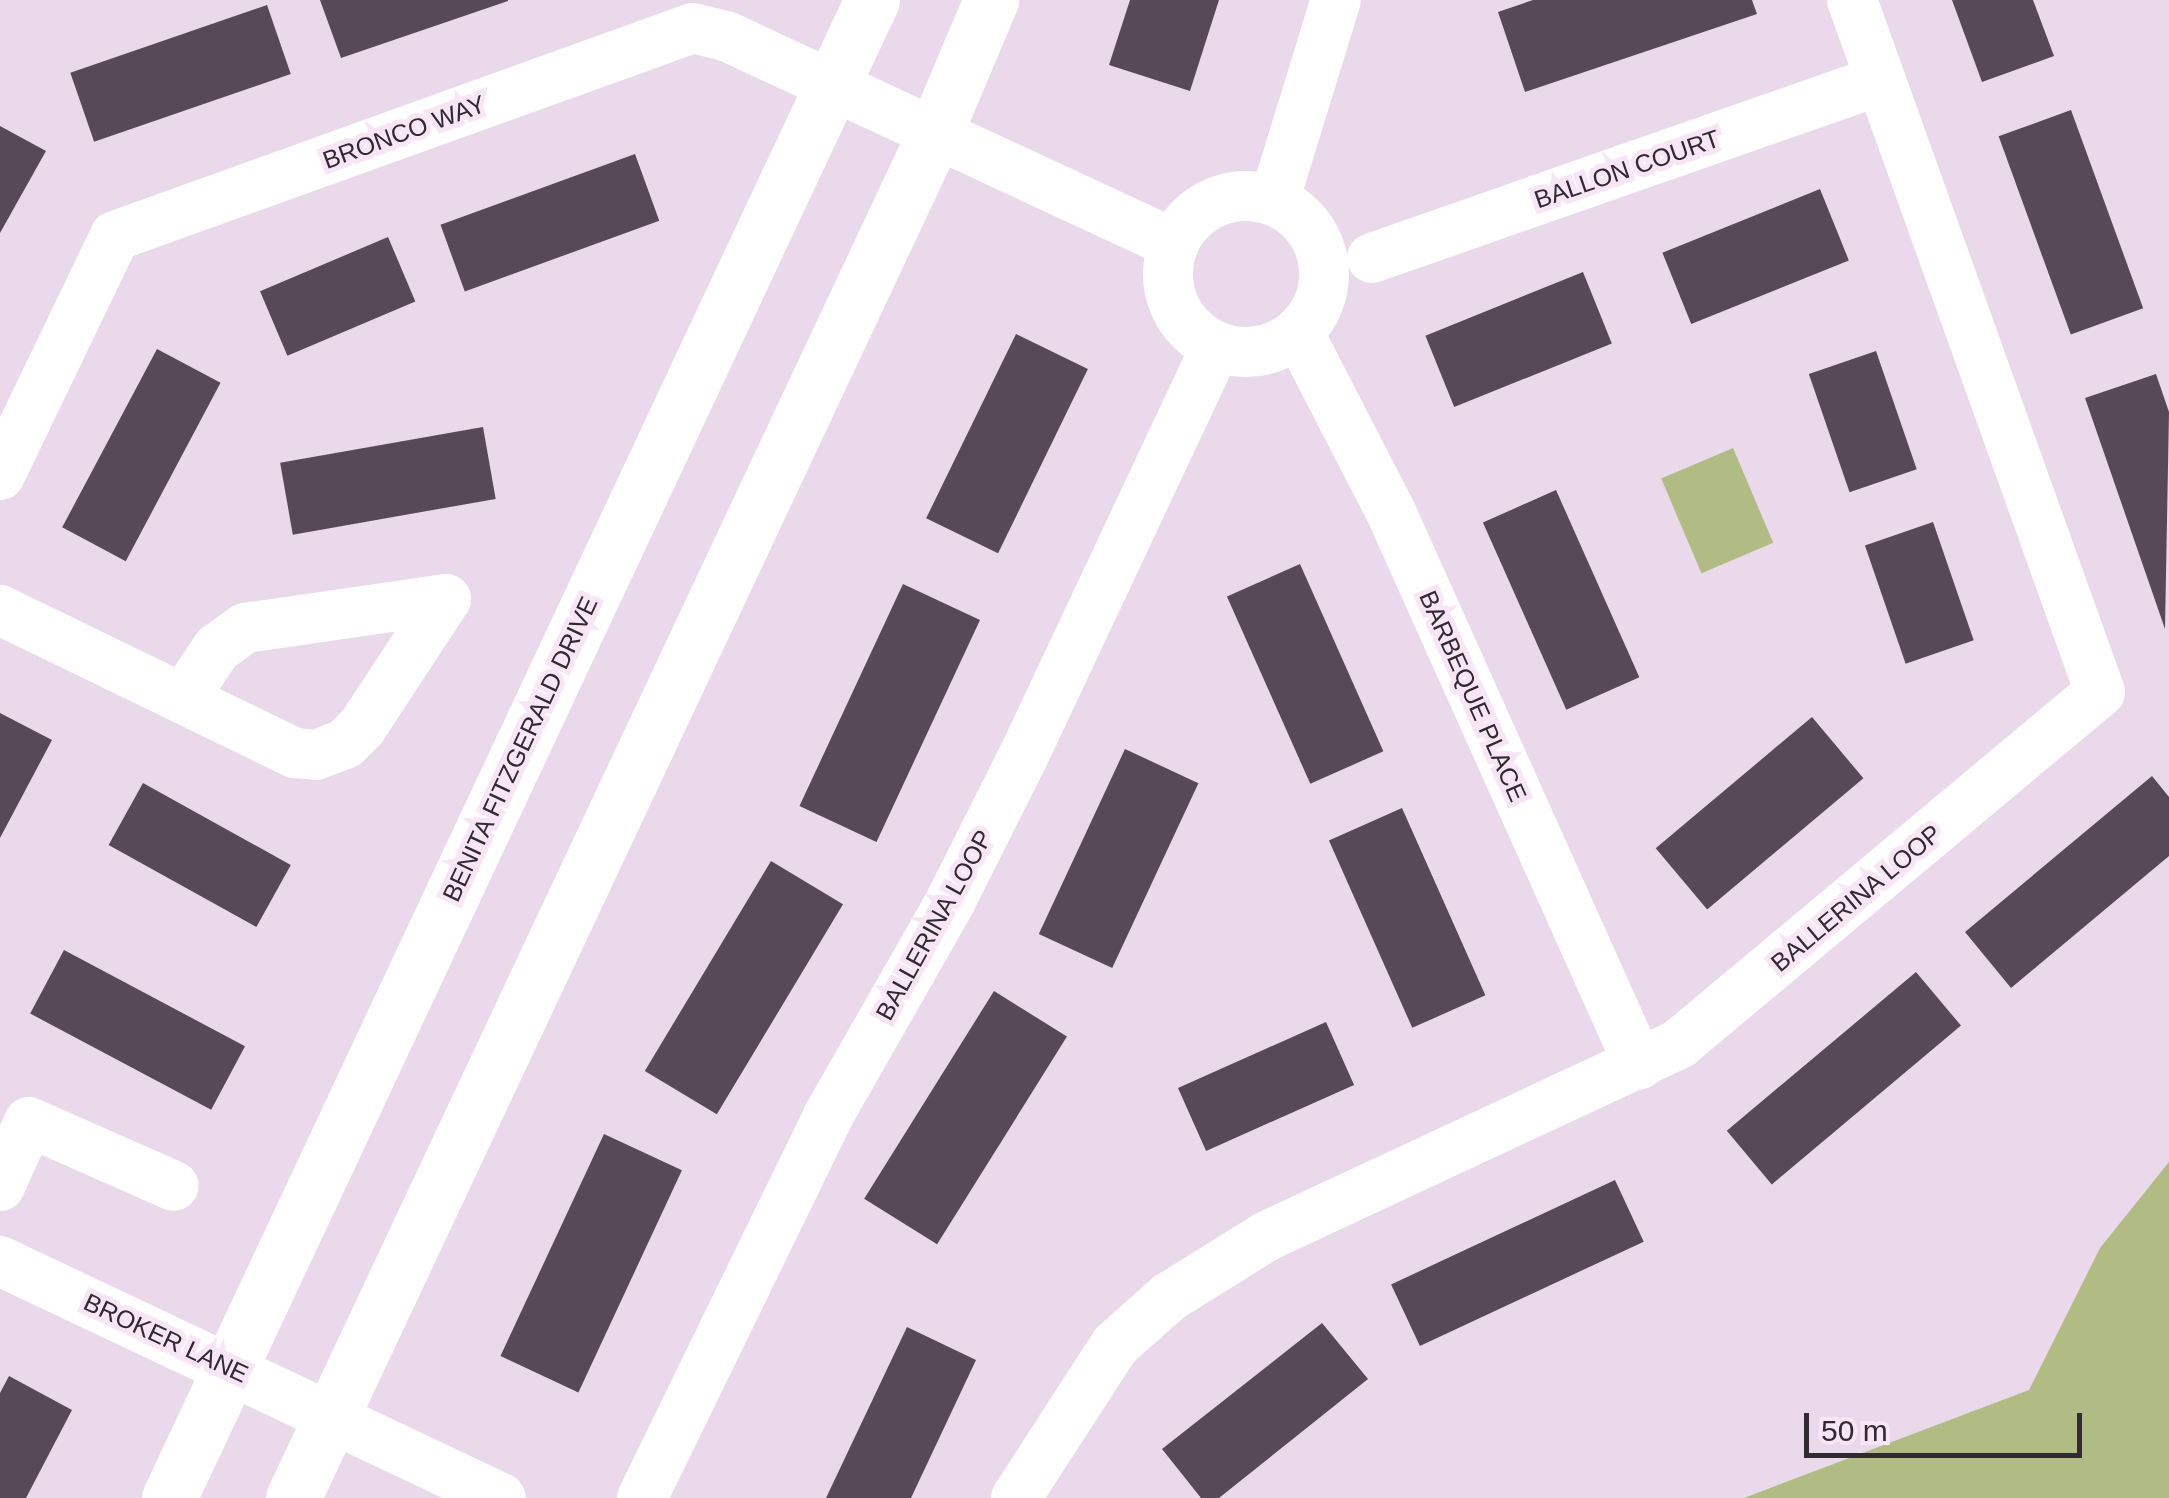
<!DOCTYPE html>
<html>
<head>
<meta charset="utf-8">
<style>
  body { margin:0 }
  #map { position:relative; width:2169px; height:1498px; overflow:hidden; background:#ead9ea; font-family:Helvetica,sans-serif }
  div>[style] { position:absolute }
  .green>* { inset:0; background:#b1bc84; transform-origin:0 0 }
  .building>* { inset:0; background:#584958; transform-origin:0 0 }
  .minor>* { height:50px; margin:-25px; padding:0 25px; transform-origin:25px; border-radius:25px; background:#fff }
  .minor>.ring { margin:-25px; padding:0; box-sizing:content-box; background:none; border:50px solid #fff; border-radius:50% }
  .major>* { height:55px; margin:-27.5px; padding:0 27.5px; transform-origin:27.5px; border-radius:27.5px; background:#fff }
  span { translate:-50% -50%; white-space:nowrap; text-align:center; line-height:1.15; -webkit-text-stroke:10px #f8e6f7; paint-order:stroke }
  .street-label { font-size:25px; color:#312b31 }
  .scale { position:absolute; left:1804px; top:1413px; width:278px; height:45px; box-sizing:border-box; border:5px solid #312b31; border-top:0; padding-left:12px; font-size:30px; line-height:35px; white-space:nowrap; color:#312b31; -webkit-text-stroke:8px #f8e6f7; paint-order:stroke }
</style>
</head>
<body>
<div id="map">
  <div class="green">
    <i style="left:1733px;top:448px;width:103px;height:78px;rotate:67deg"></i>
    <i style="clip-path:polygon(2169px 1162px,2169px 1498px,1744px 1498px,2029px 1390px,2100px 1248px)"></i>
  </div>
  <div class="building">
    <i style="clip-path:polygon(320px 0,508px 0,508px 1px,341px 58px)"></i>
    <i style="clip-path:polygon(1130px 0,1219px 0,1190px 91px,1109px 65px)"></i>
    <i style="clip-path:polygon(1533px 0,1752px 0,1757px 14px,1525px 92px,1498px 12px)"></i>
    <i style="clip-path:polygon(1952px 0,2033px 0,2054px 56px,1982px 82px)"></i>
    <i style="left:267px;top:5px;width:73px;height:208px;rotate:71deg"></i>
    <i style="left:2071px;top:110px;width:211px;height:77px;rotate:70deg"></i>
    <i style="clip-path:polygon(0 126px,46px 151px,0 233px)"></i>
    <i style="left:635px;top:154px;width:71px;height:207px;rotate:70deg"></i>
    <i style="left:1820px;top:189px;width:77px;height:170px;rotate:68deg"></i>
    <i style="left:388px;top:237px;width:70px;height:139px;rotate:67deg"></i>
    <i style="left:1583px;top:272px;width:77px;height:170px;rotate:68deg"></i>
    <i style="left:1016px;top:334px;width:80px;height:205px;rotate:26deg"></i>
    <i style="left:157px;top:349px;width:72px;height:202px;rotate:28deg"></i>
    <i style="left:1876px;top:351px;width:125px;height:71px;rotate:71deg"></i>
    <i style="clip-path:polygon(2156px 374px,2169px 412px,2165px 629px,2085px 398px)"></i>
    <i style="left:483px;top:427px;width:73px;height:206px;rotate:80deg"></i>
    <i style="left:1556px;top:490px;width:205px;height:80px;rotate:66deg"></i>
    <i style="left:1933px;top:522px;width:125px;height:72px;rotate:71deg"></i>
    <i style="left:1300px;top:564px;width:205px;height:80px;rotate:66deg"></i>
    <i style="left:903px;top:584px;width:85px;height:245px;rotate:25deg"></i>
    <i style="clip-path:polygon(0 713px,52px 740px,0 838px)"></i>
    <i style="left:1812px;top:717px;width:80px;height:204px;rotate:50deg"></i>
    <i style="left:1125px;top:749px;width:81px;height:204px;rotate:25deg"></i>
    <i style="clip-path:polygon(2152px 776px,2169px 797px,2169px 856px,2011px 988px,1965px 932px)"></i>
    <i style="left:143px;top:783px;width:169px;height:71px;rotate:29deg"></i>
    <i style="left:1402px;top:808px;width:205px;height:80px;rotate:66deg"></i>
    <i style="left:771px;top:861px;width:84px;height:245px;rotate:31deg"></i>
    <i style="left:64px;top:950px;width:205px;height:72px;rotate:28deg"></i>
    <i style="left:1916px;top:972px;width:70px;height:247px;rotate:50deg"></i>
    <i style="left:994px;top:991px;width:86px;height:245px;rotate:32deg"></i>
    <i style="left:1326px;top:1022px;width:69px;height:162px;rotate:66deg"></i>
    <i style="left:604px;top:1134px;width:86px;height:245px;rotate:25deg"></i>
    <i style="left:1615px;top:1180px;width:68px;height:247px;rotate:65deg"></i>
    <i style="clip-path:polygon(1322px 1323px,1368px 1379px,1219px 1498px,1201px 1498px,1162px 1449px)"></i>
    <i style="clip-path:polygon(907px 1327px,976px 1360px,911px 1498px,826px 1498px)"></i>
    <i style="clip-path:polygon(9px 1376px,72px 1410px,26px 1498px,0 1498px,0 1393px)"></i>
  </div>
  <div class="minor">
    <i class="ring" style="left:1168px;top:196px;width:106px;height:106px"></i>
    <i style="left:1274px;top:201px;width:210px;rotate:-72.9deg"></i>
    <i style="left:1372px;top:258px;width:539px;rotate:-19.28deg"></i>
    <i style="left:1298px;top:332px;width:200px;rotate:62.7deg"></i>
    <i style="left:1390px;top:510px;width:608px;rotate:65.84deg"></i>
    <i style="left:0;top:475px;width:265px;rotate:-64.3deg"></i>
    <i style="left:115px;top:236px;width:614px;rotate:-19.79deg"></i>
    <i style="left:693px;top:28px;width:34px;rotate:14deg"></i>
    <i style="left:726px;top:36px;width:494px;rotate:24.9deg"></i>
    <i style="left:0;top:610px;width:328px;rotate:25.9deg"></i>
    <i style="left:295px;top:753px;width:21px;rotate:5deg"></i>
    <i style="left:316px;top:755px;width:31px;rotate:-21deg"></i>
    <i style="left:345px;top:744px;width:24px;rotate:-45deg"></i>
    <i style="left:362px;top:727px;width:153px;rotate:-56.7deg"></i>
    <i style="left:446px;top:599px;width:203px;rotate:171.8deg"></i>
    <i style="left:245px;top:628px;width:34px;rotate:144deg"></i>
    <i style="left:217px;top:648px;width:61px;rotate:123.7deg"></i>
    <i style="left:0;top:1186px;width:70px;rotate:-65.6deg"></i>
    <i style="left:29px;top:1122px;width:158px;rotate:23.8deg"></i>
    <i style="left:0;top:1261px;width:554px;rotate:25.32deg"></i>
    <i style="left:642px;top:1498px;width:423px;rotate:-64deg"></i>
    <i style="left:827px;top:1118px;width:249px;rotate:-60.3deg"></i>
    <i style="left:950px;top:902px;width:162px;rotate:-63.3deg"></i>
    <i style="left:1023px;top:757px;width:454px;rotate:-64.8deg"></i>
    <i style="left:1016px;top:1498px;width:182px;rotate:-57.1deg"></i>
    <i style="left:1115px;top:1345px;width:72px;rotate:-41.6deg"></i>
    <i style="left:1169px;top:1297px;width:115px;rotate:-31.9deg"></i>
    <i style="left:1267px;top:1236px;width:456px;rotate:-25deg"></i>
    <i style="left:1680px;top:1043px;width:547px;rotate:-39.89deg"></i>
    <i style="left:2100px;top:692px;width:735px;rotate:-109.72deg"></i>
  </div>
  <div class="major">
    <i style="left:169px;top:1498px;width:1655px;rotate:-64.86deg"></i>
    <i style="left:293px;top:1498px;width:1506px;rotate:-64.81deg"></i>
    <i style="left:934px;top:135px;width:147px;rotate:-67.1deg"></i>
  </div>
  <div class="street-label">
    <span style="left:404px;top:132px;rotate:-20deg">BRONCO WAY</span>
    <span style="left:1627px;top:169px;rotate:-19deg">BALLON COURT</span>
    <span style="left:1473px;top:696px;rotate:66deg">BARBEQUE PLACE</span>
    <span style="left:520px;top:749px;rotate:-65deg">BENITA FITZGERALD DRIVE</span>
    <span style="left:1856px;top:898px;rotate:-40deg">BALLERINA LOOP</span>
    <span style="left:934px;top:925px;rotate:-61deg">BALLERINA LOOP</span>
    <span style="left:166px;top:1338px;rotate:25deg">BROKER LANE</span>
  </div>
  <div class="scale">50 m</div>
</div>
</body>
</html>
